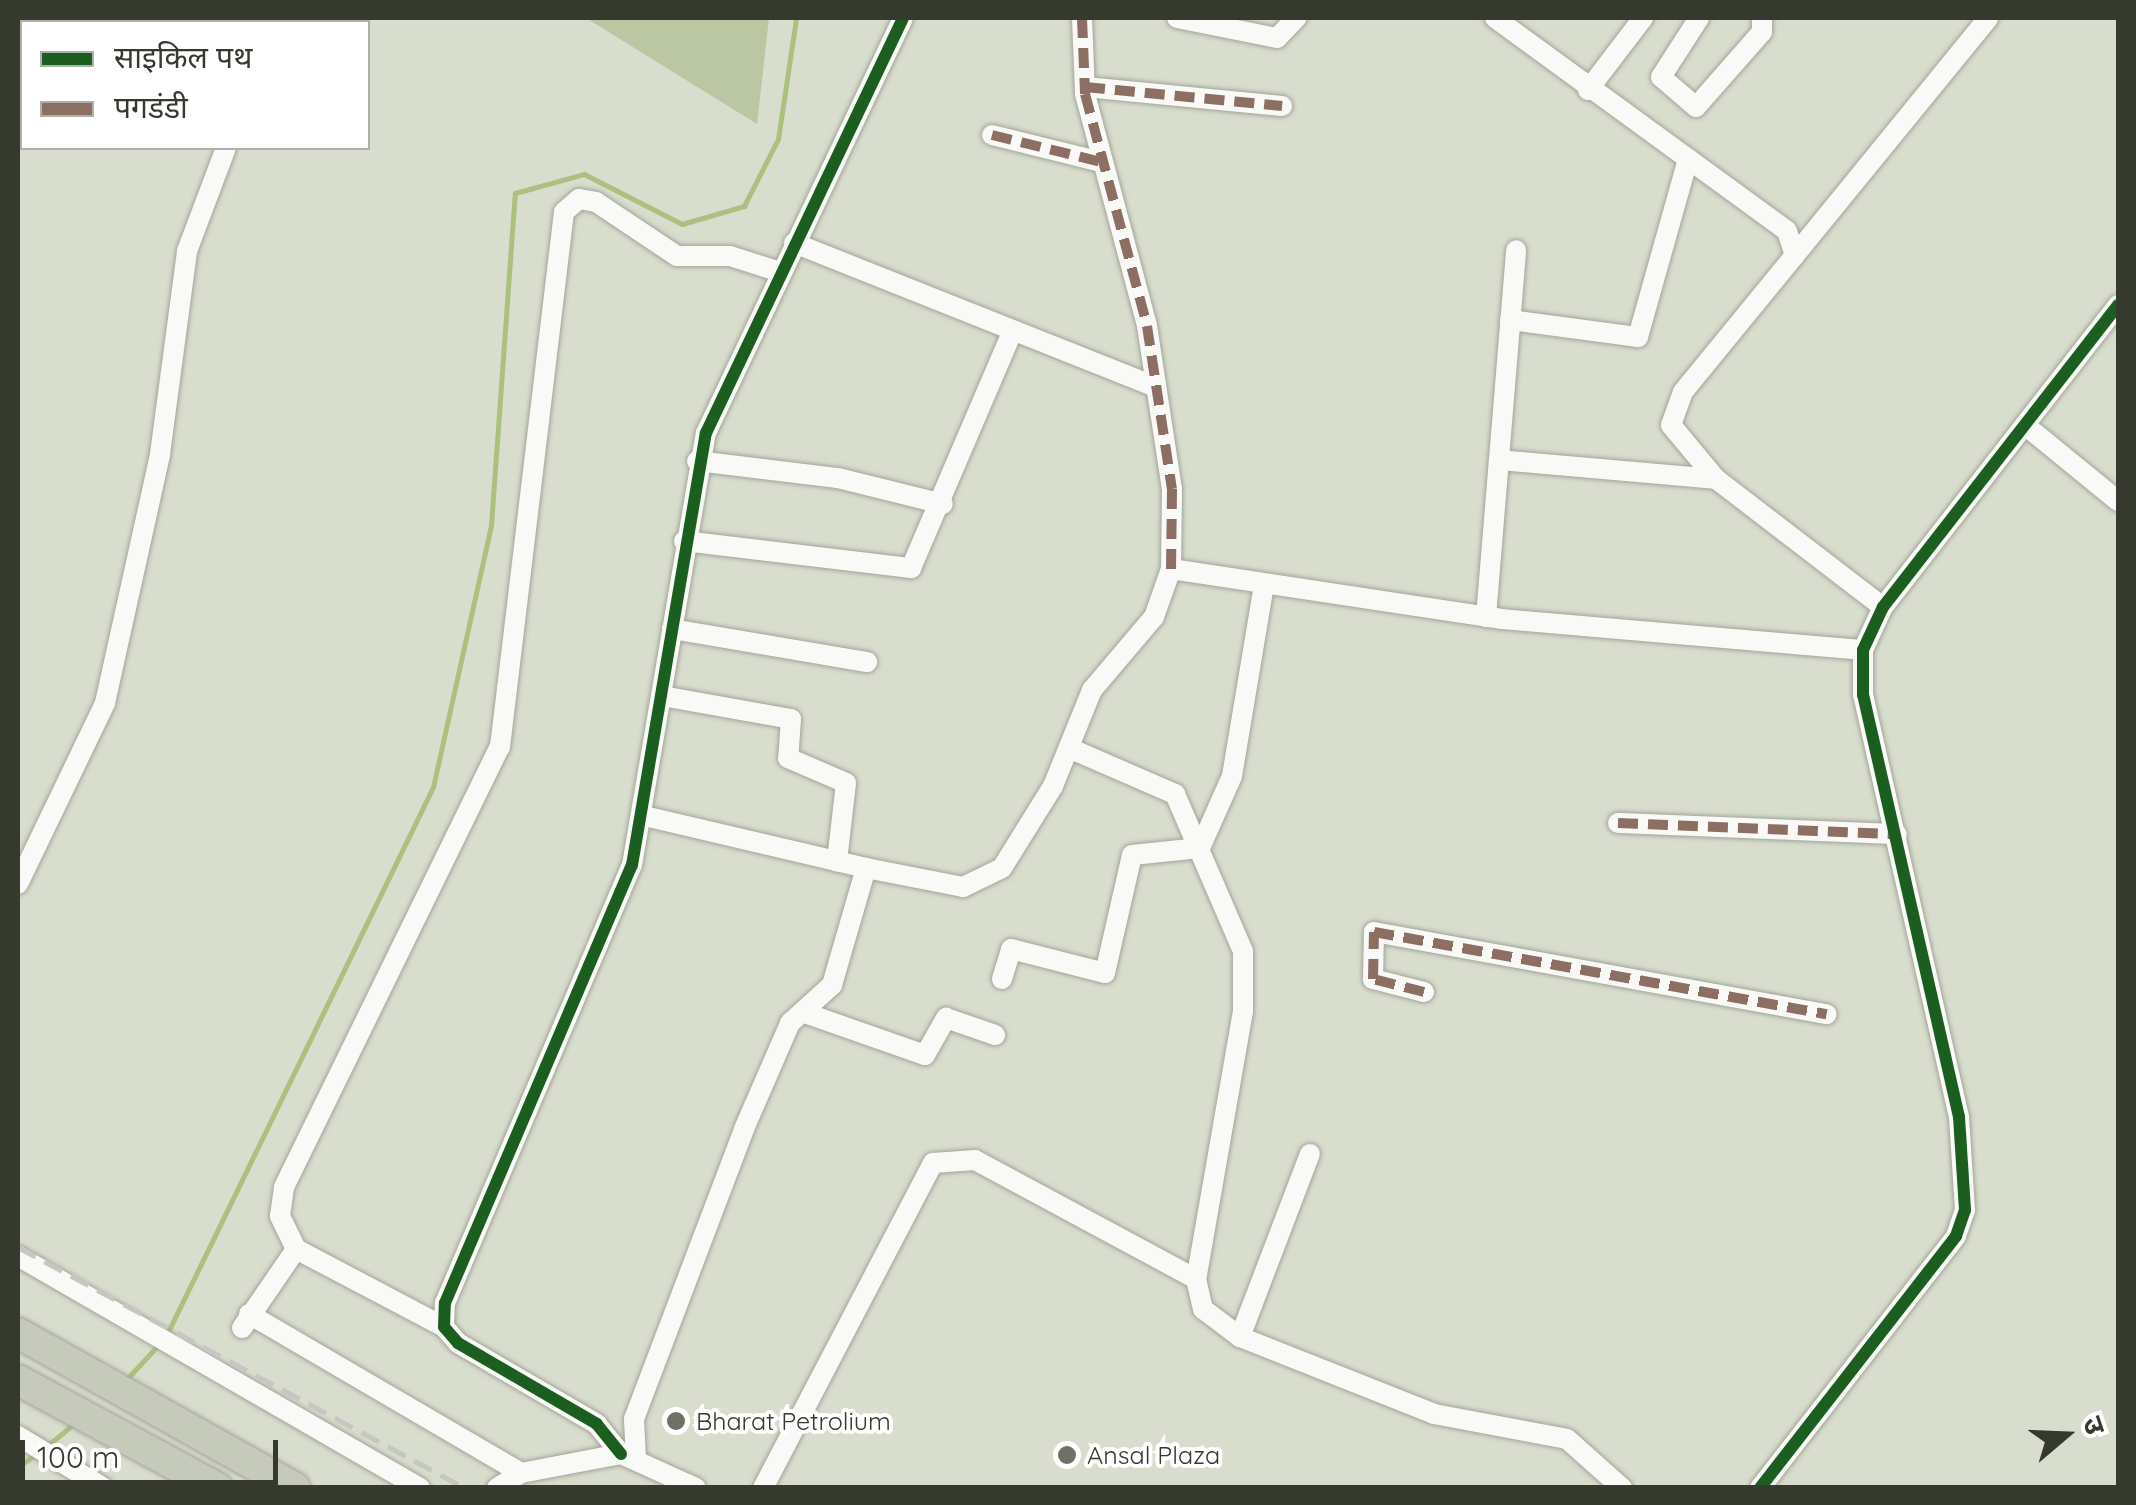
<!DOCTYPE html>
<html>
<head>
<meta charset="utf-8">
<style>
  body { margin:0 }
  #map { position:relative; width:2136px; height:1505px; overflow:hidden; background:#d8ddcd; font-family:Quicksand,"Noto Sans Devanagari",sans-serif }
  div>[style] { position:absolute }
  .green>* { inset:0; background:#bbc6a3 }
  .stream>* { height:5px; margin:-2.5px; padding:0 2.5px; transform-origin:2.5px; border-radius:2.5px; background:#adc080 }
  .roads { filter:drop-shadow(0 0 2px #a2a599) drop-shadow(0 0 2px #a2a599) }
  .minor>* { height:20px; margin:-10px; padding:0 10px; transform-origin:10px; border-radius:10px; background:#f9faf8 }
  .highway>* { height:30px; margin:-15px; padding:0 15px; transform-origin:15px; border-radius:15px; background:#c6caba }
  .rail>* { height:5px; margin-top:-2.5px; transform-origin:0; background:repeating-linear-gradient(90deg,#c5c7c2 0 20px,transparent 0 30px) }
  .quiet>* { height:10px; margin-top:-5px; transform-origin:0; background:repeating-linear-gradient(90deg,#8d6e63 0 20px,transparent 0 30px) }
  .cycleway>* { height:12px; margin:-6px; padding:0 6px; transform-origin:6px; border-radius:6px; background:#1b5e20 }
  .dots>* { width:28px; height:28px; translate:-50% -50%; box-sizing:border-box; border:5px solid #fff; border-radius:50% }
  span { translate:-50% -50%; white-space:nowrap; text-align:center; line-height:1.15; -webkit-text-stroke:8px #fff; paint-order:stroke }
  .poi-label { font-size:25px; color:#35392e }
  .left { translate:0 -50%; text-align:left }
  .frame { position:absolute; inset:0; border:20px solid #35392e; pointer-events:none }
  .legend { position:absolute; left:20px; top:20px; width:350px; height:130px; box-sizing:border-box; background:#fff; border:2px solid #aeb0ab; margin:0; padding:12px 18px; list-style:none; font-size:30px; color:#35392e }
  .legend li { display:flex; align-items:center; gap:20px; height:50px }
  .legend b { width:50px; border:2px solid #aeb0ab }
  .north { position:absolute; left:2016px; top:1385px; width:100px; height:100px; -webkit-text-stroke:8px #fff; paint-order:stroke; rotate:71deg; font-size:28px; font-weight:700; line-height:40px; text-align:center; color:#35392e }
  .north::after { content:''; display:block; margin:auto; width:35px; height:45px; background:#35392e; clip-path:polygon(50% 0,100% 100%,50% 72%,0 100%) }
  .scale { position:absolute; left:20px; top:1440px; width:258px; height:45px; box-sizing:border-box; border:5px solid #35392e; border-top:0; padding-left:12px; font-size:30px; line-height:35px; white-space:nowrap; color:#35392e; -webkit-text-stroke:8px #fff; paint-order:stroke }
</style>
</head>
<body>
<div id="map">
  <div class="green">
    <i style="clip-path:polygon(586px 18px,769px 18px,757px 124px)"></i>
  </div>
  <div class="stream">
    <i style="left:166px;top:1336px;width:610px;rotate:-64.06deg"></i>
    <i style="left:433px;top:787px;width:268px;rotate:-77.5deg"></i>
    <i style="left:491px;top:525px;width:333px;rotate:-85.9deg"></i>
    <i style="left:515px;top:193px;width:72px;rotate:-15.4deg"></i>
    <i style="left:584px;top:174px;width:110px;rotate:27deg"></i>
    <i style="left:682px;top:224px;width:65px;rotate:-16.2deg"></i>
    <i style="left:744px;top:206px;width:75px;rotate:-63.1deg"></i>
    <i style="left:778px;top:139px;width:122px;rotate:-81.5deg"></i>
    <i style="left:126px;top:1380px;width:49px;rotate:-47.5deg"></i>
    <i style="left:46px;top:1447px;width:39px;rotate:-40deg"></i>
    <i style="left:18px;top:1467px;width:24px;rotate:-36deg"></i>
  </div>
  <div class="roads">
    <div class="minor">
      <i style="left:1082px;top:18px;width:76px;rotate:87.7deg"></i>
      <i style="left:1085px;top:94px;width:240px;rotate:75deg"></i>
      <i style="left:1147px;top:326px;width:165px;rotate:81.3deg"></i>
      <i style="left:1172px;top:489px;width:80px;rotate:90.7deg"></i>
      <i style="left:1177px;top:18px;width:102px;rotate:11.3deg"></i>
      <i style="left:1277px;top:38px;width:28px;rotate:-46deg"></i>
      <i style="left:1495px;top:18px;width:361px;rotate:36.1deg"></i>
      <i style="left:1787px;top:231px;width:25px;rotate:72deg"></i>
      <i style="left:1795px;top:255px;width:177px;rotate:129.3deg"></i>
      <i style="left:1683px;top:392px;width:35px;rotate:110deg"></i>
      <i style="left:1671px;top:425px;width:70px;rotate:50.2deg"></i>
      <i style="left:1716px;top:479px;width:210px;rotate:37.5deg"></i>
      <i style="left:1699px;top:18px;width:70px;rotate:122.8deg"></i>
      <i style="left:1661px;top:77px;width:46px;rotate:40.6deg"></i>
      <i style="left:1696px;top:107px;width:100px;rotate:-48.7deg"></i>
      <i style="left:1762px;top:32px;width:14px;rotate:-90deg"></i>
      <i style="left:274px;top:22px;width:4px;rotate:-63deg"></i>
      <i style="left:1085px;top:87px;width:198px;rotate:5.5deg"></i>
      <i style="left:1588px;top:90px;width:91px;rotate:-52.6deg"></i>
      <i style="left:992px;top:135px;width:112px;rotate:13.9deg"></i>
      <i style="left:794px;top:243px;width:390px;rotate:21.7deg"></i>
      <i style="left:1795px;top:255px;width:306px;rotate:-50.8deg"></i>
      <i style="left:1510px;top:320px;width:129px;rotate:7.6deg"></i>
      <i style="left:1638px;top:337px;width:185px;rotate:-74.3deg"></i>
      <i style="left:2025px;top:425px;width:120px;rotate:39.3deg"></i>
      <i style="left:1499px;top:460px;width:218px;rotate:5deg"></i>
      <i style="left:697px;top:461px;width:142px;rotate:6.9deg"></i>
      <i style="left:838px;top:478px;width:108px;rotate:13.9deg"></i>
      <i style="left:684px;top:541px;width:229px;rotate:6.8deg"></i>
      <i style="left:911px;top:568px;width:254px;rotate:-66.8deg"></i>
      <i style="left:1486px;top:617px;width:368px;rotate:-85.3deg"></i>
      <i style="left:672px;top:629px;width:198px;rotate:9.6deg"></i>
      <i style="left:662px;top:696px;width:131px;rotate:10.1deg"></i>
      <i style="left:791px;top:719px;width:39px;rotate:94deg"></i>
      <i style="left:788px;top:758px;width:63px;rotate:23.3deg"></i>
      <i style="left:846px;top:783px;width:79px;rotate:96.6deg"></i>
      <i style="left:1069px;top:748px;width:116px;rotate:23.5deg"></i>
      <i style="left:1175px;top:794px;width:171px;rotate:66.6deg"></i>
      <i style="left:1243px;top:951px;width:60px;rotate:90deg"></i>
      <i style="left:1243px;top:1011px;width:272px;rotate:99.9deg"></i>
      <i style="left:1196px;top:1279px;width:31px;rotate:77deg"></i>
      <i style="left:1203px;top:1309px;width:46px;rotate:37.1deg"></i>
      <i style="left:1240px;top:1337px;width:209px;rotate:21.6deg"></i>
      <i style="left:1434px;top:1414px;width:135px;rotate:10.6deg"></i>
      <i style="left:1567px;top:1439px;width:74px;rotate:41.7deg"></i>
      <i style="left:1618px;top:823px;width:279px;rotate:2.3deg"></i>
      <i style="left:866px;top:868px;width:99px;rotate:11.1deg"></i>
      <i style="left:963px;top:887px;width:43px;rotate:-26deg"></i>
      <i style="left:1002px;top:868px;width:97px;rotate:-58.1deg"></i>
      <i style="left:1053px;top:786px;width:104px;rotate:-67.9deg"></i>
      <i style="left:1092px;top:690px;width:96px;rotate:-49.7deg"></i>
      <i style="left:1154px;top:617px;width:51px;rotate:-70.5deg"></i>
      <i style="left:1171px;top:569px;width:334px;rotate:8.6deg"></i>
      <i style="left:1501px;top:619px;width:363px;rotate:4.9deg"></i>
      <i style="left:18px;top:884px;width:201px;rotate:-64.3deg"></i>
      <i style="left:105px;top:703px;width:255px;rotate:-77.5deg"></i>
      <i style="left:160px;top:454px;width:205px;rotate:-82.4deg"></i>
      <i style="left:187px;top:251px;width:110px;rotate:-69.3deg"></i>
      <i style="left:1002px;top:979px;width:31px;rotate:-73deg"></i>
      <i style="left:1011px;top:949px;width:97px;rotate:14.3deg"></i>
      <i style="left:1105px;top:973px;width:121px;rotate:-77.1deg"></i>
      <i style="left:1132px;top:855px;width:68px;rotate:-5.9deg"></i>
      <i style="left:1200px;top:848px;width:79px;rotate:-66deg"></i>
      <i style="left:1232px;top:776px;width:195px;rotate:-80.5deg"></i>
      <i style="left:1424px;top:992px;width:53px;rotate:-165.7deg"></i>
      <i style="left:1373px;top:979px;width:47px;rotate:-88.8deg"></i>
      <i style="left:1374px;top:932px;width:460px;rotate:10.3deg"></i>
      <i style="left:805px;top:1013px;width:127px;rotate:19.3deg"></i>
      <i style="left:925px;top:1055px;width:43px;rotate:-60.4deg"></i>
      <i style="left:946px;top:1018px;width:52px;rotate:19.1deg"></i>
      <i style="left:18px;top:1256px;width:464px;rotate:30deg"></i>
      <i style="left:249px;top:1314px;width:315px;rotate:30.3deg"></i>
      <i style="left:444px;top:1327px;width:167px;rotate:-152.2deg"></i>
      <i style="left:296px;top:1249px;width:37px;rotate:-116deg"></i>
      <i style="left:280px;top:1216px;width:29px;rotate:-82deg"></i>
      <i style="left:284px;top:1187px;width:490px;rotate:-63.9deg"></i>
      <i style="left:500px;top:747px;width:539px;rotate:-83.18deg"></i>
      <i style="left:564px;top:212px;width:20px;rotate:-41deg"></i>
      <i style="left:579px;top:199px;width:17px;rotate:10deg"></i>
      <i style="left:596px;top:202px;width:97px;rotate:33.7deg"></i>
      <i style="left:677px;top:256px;width:53px"></i>
      <i style="left:730px;top:256px;width:52px;rotate:17.7deg"></i>
      <i style="left:242px;top:1328px;width:96px;rotate:-55.6deg"></i>
      <i style="left:1240px;top:1337px;width:196px;rotate:-69.1deg"></i>
      <i style="left:18px;top:1436px;width:100px;rotate:31.2deg"></i>
      <i style="left:621px;top:1454px;width:38px;rotate:-129deg"></i>
      <i style="left:597px;top:1424px;width:161px;rotate:-149.8deg"></i>
      <i style="left:458px;top:1343px;width:21px;rotate:-131deg"></i>
      <i style="left:444px;top:1327px;width:24px;rotate:-88deg"></i>
      <i style="left:445px;top:1303px;width:476px;rotate:-66.9deg"></i>
      <i style="left:632px;top:865px;width:438px;rotate:-80.3deg"></i>
      <i style="left:706px;top:433px;width:459px;rotate:-64.6deg"></i>
      <i style="left:636px;top:1458px;width:39px;rotate:-93deg"></i>
      <i style="left:634px;top:1419px;width:310px;rotate:-69.2deg"></i>
      <i style="left:744px;top:1129px;width:116px;rotate:-66.5deg"></i>
      <i style="left:790px;top:1023px;width:57px;rotate:-42.1deg"></i>
      <i style="left:832px;top:985px;width:122px;rotate:-73.8deg"></i>
      <i style="left:866px;top:868px;width:227px;rotate:-166.8deg"></i>
      <i style="left:497px;top:1488px;width:28px;rotate:-32deg"></i>
      <i style="left:521px;top:1473px;width:102px;rotate:-10.8deg"></i>
      <i style="left:621px;top:1454px;width:82px;rotate:24.4deg"></i>
      <i style="left:763px;top:1488px;width:367px;rotate:-62.4deg"></i>
      <i style="left:933px;top:1163px;width:42px;rotate:-4.1deg"></i>
      <i style="left:975px;top:1160px;width:251px;rotate:28.3deg"></i>
      <i style="left:1760px;top:1488px;width:319px;rotate:-52.1deg"></i>
      <i style="left:1956px;top:1236px;width:28px;rotate:-71deg"></i>
      <i style="left:1965px;top:1210px;width:93px;rotate:-93.7deg"></i>
      <i style="left:1959px;top:1117px;width:433px;rotate:-102.8deg"></i>
      <i style="left:1863px;top:695px;width:45px;rotate:-90deg"></i>
      <i style="left:1863px;top:650px;width:47px;rotate:-65.1deg"></i>
      <i style="left:1883px;top:607px;width:383px;rotate:-52.1deg"></i>
    </div>
    <div class="highway">
      <i style="left:18px;top:1333px;width:317px;rotate:29.2deg"></i>
      <i style="left:18px;top:1380px;width:227px;rotate:28.4deg"></i>
    </div>
  </div>
  <div class="rail">
    <i style="left:18px;top:1247px;width:508px;rotate:28.33deg"></i>
  </div>
  <div class="quiet">
    <i style="left:1082px;top:18px;width:76px;rotate:87.7deg"></i>
    <i style="left:1085px;top:94px;width:240px;rotate:75deg"></i>
    <i style="left:1147px;top:326px;width:165px;rotate:81.3deg"></i>
    <i style="left:1172px;top:489px;width:80px;rotate:90.7deg"></i>
    <i style="left:1085px;top:87px;width:198px;rotate:5.5deg"></i>
    <i style="left:992px;top:135px;width:112px;rotate:13.9deg"></i>
    <i style="left:1618px;top:823px;width:279px;rotate:2.3deg"></i>
    <i style="left:1424px;top:992px;width:53px;rotate:-165.7deg"></i>
    <i style="left:1373px;top:979px;width:47px;rotate:-88.8deg"></i>
    <i style="left:1374px;top:932px;width:460px;rotate:10.3deg"></i>
  </div>
  <div class="cycleway">
    <i style="left:621px;top:1454px;width:38px;rotate:-129deg"></i>
    <i style="left:597px;top:1424px;width:161px;rotate:-149.8deg"></i>
    <i style="left:458px;top:1343px;width:21px;rotate:-131deg"></i>
    <i style="left:444px;top:1327px;width:24px;rotate:-88deg"></i>
    <i style="left:445px;top:1303px;width:476px;rotate:-66.9deg"></i>
    <i style="left:632px;top:865px;width:438px;rotate:-80.3deg"></i>
    <i style="left:706px;top:433px;width:459px;rotate:-64.6deg"></i>
    <i style="left:1760px;top:1488px;width:319px;rotate:-52.1deg"></i>
    <i style="left:1956px;top:1236px;width:28px;rotate:-71deg"></i>
    <i style="left:1965px;top:1210px;width:93px;rotate:-93.7deg"></i>
    <i style="left:1959px;top:1117px;width:433px;rotate:-102.8deg"></i>
    <i style="left:1863px;top:695px;width:45px;rotate:-90deg"></i>
    <i style="left:1863px;top:650px;width:47px;rotate:-65.1deg"></i>
    <i style="left:1883px;top:607px;width:383px;rotate:-52.1deg"></i>
  </div>
  <div class="dots">
    <i style="left:676px;top:1421px;background:#6e7266"></i>
    <i style="left:1067px;top:1455px;background:#6e7266"></i>
  </div>
  <div class="poi-label">
    <span class="left" style="left:696px;top:1421px">Bharat Petrolium</span>
    <span class="left" style="left:1087px;top:1455px">Ansal Plaza</span>
  </div>
  <div class="frame"></div>
  <ul class="legend">
  <li><b style="height:12px;background:#1b5e20"></b>साइकिल पथ</li>
  <li><b style="height:12px;background:#8d6e63"></b>पगडंडी</li>
  </ul>
  <div class="north">उ</div>
  <div class="scale">100 m</div>
</div>
</body>
</html>
